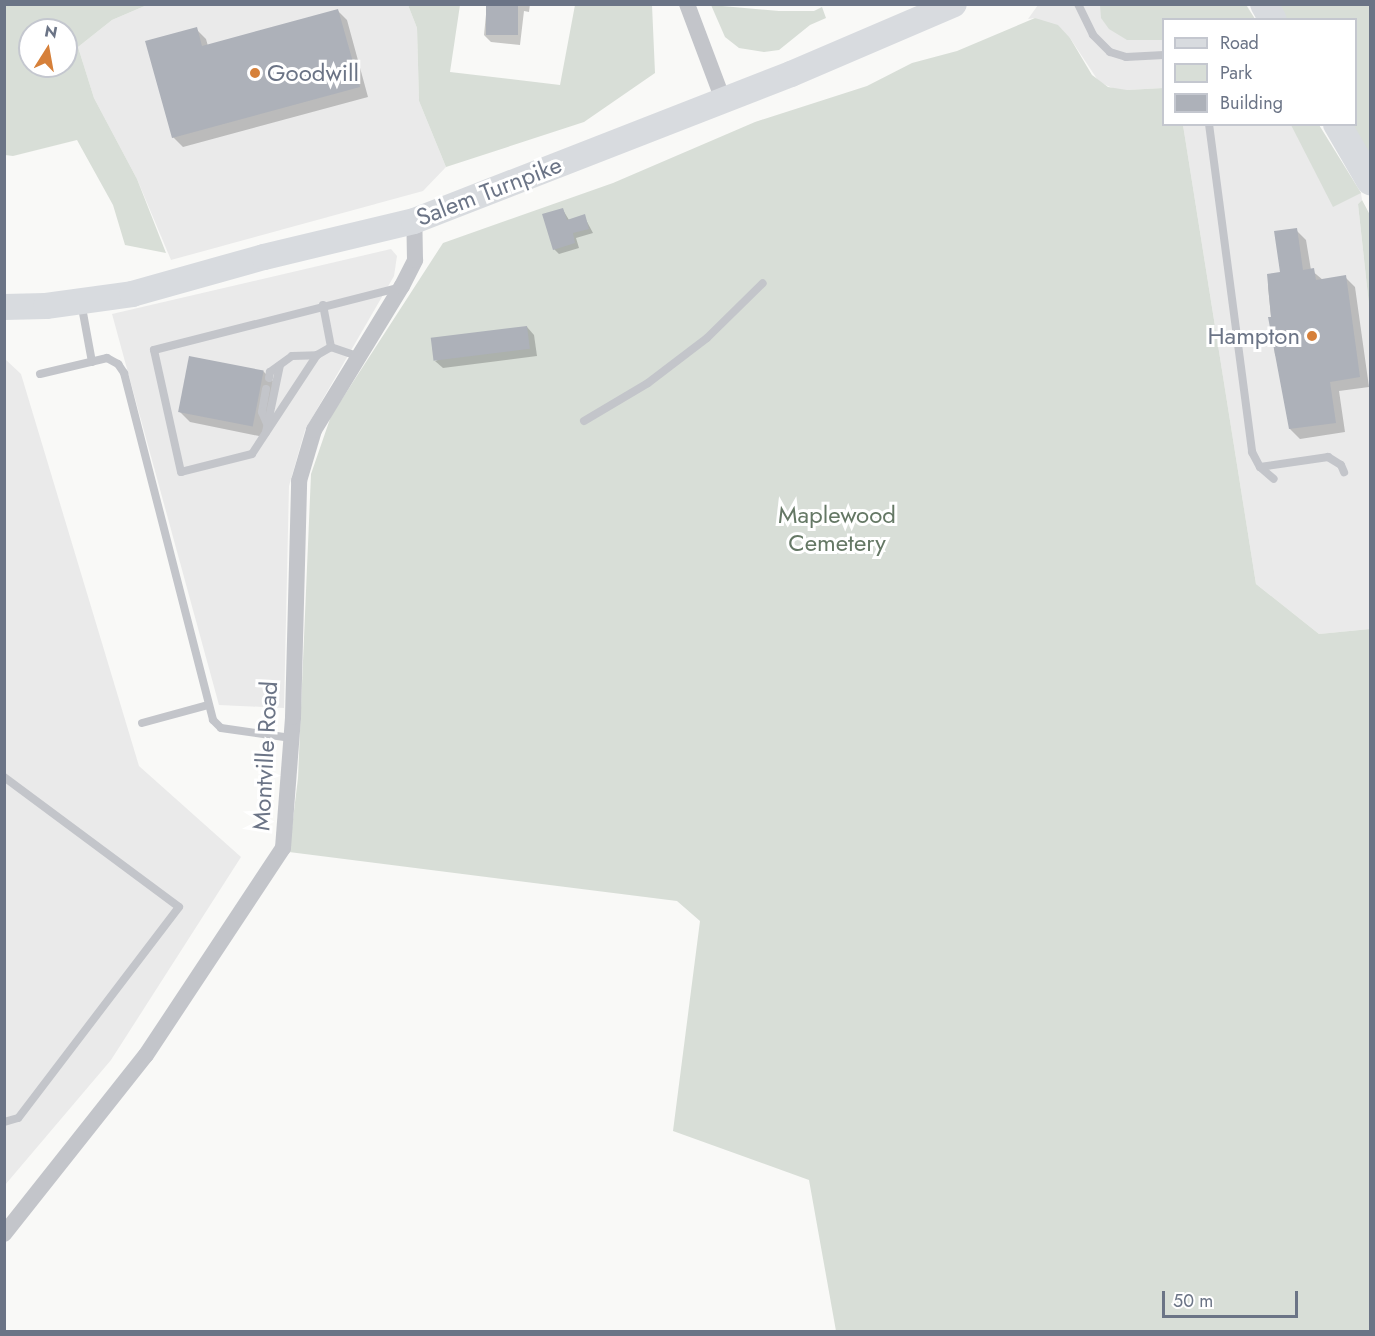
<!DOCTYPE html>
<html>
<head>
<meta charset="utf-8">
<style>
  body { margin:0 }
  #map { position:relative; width:1375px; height:1336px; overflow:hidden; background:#f9f9f7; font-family:Jost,sans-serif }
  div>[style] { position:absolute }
  .built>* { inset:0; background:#eaeaea }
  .green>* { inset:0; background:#d8ded7 }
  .shadow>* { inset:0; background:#0003 }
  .building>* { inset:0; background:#adb1b9; transform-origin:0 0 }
  .service>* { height:8px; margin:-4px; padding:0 4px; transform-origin:4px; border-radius:4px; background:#c3c5ca }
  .minor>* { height:16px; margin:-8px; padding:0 8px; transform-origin:8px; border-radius:8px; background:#c3c5ca }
  .primary>* { height:26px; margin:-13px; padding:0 13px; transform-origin:13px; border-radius:13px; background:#d8dbdf }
  .motorway>* { height:28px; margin:-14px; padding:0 14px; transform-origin:14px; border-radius:14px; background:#d8dbdf }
  .dots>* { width:16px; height:16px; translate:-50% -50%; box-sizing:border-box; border:3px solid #fff; border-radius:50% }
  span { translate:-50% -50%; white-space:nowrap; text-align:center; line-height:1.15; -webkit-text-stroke:6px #fff; paint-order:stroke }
  .poi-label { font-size:24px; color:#6b7486 }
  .left { translate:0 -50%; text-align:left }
  .right { translate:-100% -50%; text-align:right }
  .street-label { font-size:24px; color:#6b7486 }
  .park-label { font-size:24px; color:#657865 }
  .frame { position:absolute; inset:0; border:6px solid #6b7486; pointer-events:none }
  .legend { position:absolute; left:1162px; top:18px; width:195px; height:108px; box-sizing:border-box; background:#fff; border:2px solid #c4c7cf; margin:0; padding:8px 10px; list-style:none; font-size:18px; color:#6b7486 }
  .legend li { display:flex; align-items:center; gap:12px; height:30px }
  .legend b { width:30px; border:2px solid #c4c7cf }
  .north { position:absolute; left:18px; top:18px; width:60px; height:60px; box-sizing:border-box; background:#fff; border:2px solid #c4c7cf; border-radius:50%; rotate:11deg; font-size:16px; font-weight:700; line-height:24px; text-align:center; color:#6b7486 }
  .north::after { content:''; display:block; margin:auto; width:21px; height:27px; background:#d6803a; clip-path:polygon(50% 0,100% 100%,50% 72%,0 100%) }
  .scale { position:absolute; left:1162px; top:1291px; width:136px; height:27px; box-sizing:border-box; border:3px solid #6b7486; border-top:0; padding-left:8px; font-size:18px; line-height:21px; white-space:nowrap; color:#6b7486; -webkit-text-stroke:4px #fff; paint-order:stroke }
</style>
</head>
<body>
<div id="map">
  <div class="built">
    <i style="clip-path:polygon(1246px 4px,1255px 19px,1164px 20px,1163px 88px,1127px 90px,1117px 90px,1099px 82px,1070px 38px,1035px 18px,1028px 19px,1038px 5px)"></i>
    <i style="clip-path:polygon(147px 5px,408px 5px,417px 28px,419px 101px,446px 167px,423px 191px,171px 260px,137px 179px,94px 98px,78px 47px,112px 20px)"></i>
    <i style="clip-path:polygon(1183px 125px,1319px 125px,1361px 193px,1362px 200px,1358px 204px,1370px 314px,1370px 629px,1319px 634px,1256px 584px)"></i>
    <i style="clip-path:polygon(391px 249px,397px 256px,394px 276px,305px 430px,289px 486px,284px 708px,219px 705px,112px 314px)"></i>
    <i style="clip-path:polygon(5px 359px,21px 374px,139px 766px,241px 857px,111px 1060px,5px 1185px)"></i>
  </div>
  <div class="green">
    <i style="clip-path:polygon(evenodd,5px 4px,147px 5px,112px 20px,78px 47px,94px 98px,137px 179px,166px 253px,125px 245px,113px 205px,77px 140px,13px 156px,5px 155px,5px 4px,30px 30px,66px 30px,66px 66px,30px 66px,30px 30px)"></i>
    <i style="clip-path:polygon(408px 5px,460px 5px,450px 72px,560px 85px,575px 5px,652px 5px,655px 73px,584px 122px,446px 167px,419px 101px,417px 28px)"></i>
    <i style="clip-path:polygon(711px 5px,779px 11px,814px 11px,822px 7px,826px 18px,810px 25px,779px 50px,764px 52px,739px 48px,725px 37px)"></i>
    <i style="clip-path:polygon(1100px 5px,1246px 5px,1255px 19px,1164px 20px,1163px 40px,1127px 40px,1109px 29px,1101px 18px)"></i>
    <i style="clip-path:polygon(1276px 5px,1370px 5px,1370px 167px,1346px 125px,1356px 124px,1356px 20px,1285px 19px)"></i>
    <i style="clip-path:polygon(1035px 18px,1058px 25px,1070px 38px,1092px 75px,1108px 87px,1127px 90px,1163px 88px,1164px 124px,1183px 125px,1256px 584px,1319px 634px,1370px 629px,1370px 1331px,836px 1331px,809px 1180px,673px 1131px,700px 921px,677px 901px,289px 852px,298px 778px,311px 474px,331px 416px,443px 243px,613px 183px,755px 122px,867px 86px,912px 63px,957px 51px)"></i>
    <i style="clip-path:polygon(1291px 125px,1319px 125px,1361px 193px,1333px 207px)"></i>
    <i style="clip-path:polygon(1362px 200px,1370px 215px,1370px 314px,1358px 204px)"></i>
  </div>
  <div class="shadow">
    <i style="clip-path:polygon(487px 4px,530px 4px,529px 12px,524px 11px,520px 45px,491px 42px,484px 35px)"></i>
    <i style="clip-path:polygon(337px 10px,347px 20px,368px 97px,183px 147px,173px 137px,196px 29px,206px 39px,208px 46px)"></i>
    <i style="clip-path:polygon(563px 210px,569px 220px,584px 216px,593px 233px,576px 238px,579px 248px,559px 254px,554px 249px)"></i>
    <i style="clip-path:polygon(1296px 230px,1306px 240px,1311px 270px,1323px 280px,1345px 277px,1355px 287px,1369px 387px,1339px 391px,1345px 432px,1300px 439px,1290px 429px,1278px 359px,1275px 355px,1268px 287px,1268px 275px,1282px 273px)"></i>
    <i style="clip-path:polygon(527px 327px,534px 335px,537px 356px,443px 368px,435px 361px)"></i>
    <i style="clip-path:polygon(263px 371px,273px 381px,264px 437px,190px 422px,180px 412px)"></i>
  </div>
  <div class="building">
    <i style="left:486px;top:4px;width:32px;height:31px"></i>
    <i style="clip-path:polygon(338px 9px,360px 87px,172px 138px,145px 41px,197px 27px,202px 46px)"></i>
    <i style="clip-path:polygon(563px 208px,567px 220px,585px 214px,589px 229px,573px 233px,575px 243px,553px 250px,542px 214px)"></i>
    <i style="clip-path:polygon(1297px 228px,1303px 270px,1314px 268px,1316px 280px,1346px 275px,1360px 377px,1330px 382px,1336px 423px,1289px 429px,1268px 317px,1271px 317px,1267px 274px,1280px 272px,1274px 231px)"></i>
    <i style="left:527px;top:326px;width:23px;height:97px;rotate:83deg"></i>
    <i style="left:189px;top:356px;width:76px;height:57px;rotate:11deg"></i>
  </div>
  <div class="service">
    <i style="left:1078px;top:4px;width:34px;rotate:64deg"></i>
    <i style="left:1093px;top:35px;width:24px;rotate:45deg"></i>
    <i style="left:1110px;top:52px;width:17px;rotate:17deg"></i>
    <i style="left:1126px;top:57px;width:38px;rotate:-3deg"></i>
    <i style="left:1209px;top:124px;width:331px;rotate:82.5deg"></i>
    <i style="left:1252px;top:452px;width:17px;rotate:62deg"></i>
    <i style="left:1260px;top:467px;width:18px;rotate:41deg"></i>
    <i style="left:81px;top:302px;width:61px;rotate:79.6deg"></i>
    <i style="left:323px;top:305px;width:43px;rotate:79.2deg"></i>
    <i style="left:360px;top:357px;width:31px;rotate:-161deg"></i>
    <i style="left:331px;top:347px;width:16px;rotate:150deg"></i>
    <i style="left:317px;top:355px;width:118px;rotate:123.3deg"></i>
    <i style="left:252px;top:454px;width:73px;rotate:165.8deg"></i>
    <i style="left:181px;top:472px;width:125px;rotate:-102.5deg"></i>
    <i style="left:154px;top:350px;width:256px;rotate:-14.3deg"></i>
    <i style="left:40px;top:374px;width:69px;rotate:-13.4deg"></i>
    <i style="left:107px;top:358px;width:13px;rotate:29deg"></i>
    <i style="left:118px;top:364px;width:11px;rotate:56deg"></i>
    <i style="left:124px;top:373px;width:358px;rotate:75.6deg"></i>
    <i style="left:213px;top:720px;width:11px;rotate:45deg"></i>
    <i style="left:221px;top:728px;width:71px;rotate:8.1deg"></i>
    <i style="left:269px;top:378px;width:6px;rotate:-81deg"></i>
    <i style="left:270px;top:372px;width:27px;rotate:-36deg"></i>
    <i style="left:292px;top:356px;width:25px;rotate:-2deg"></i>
    <i style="left:266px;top:389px;width:23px;rotate:100deg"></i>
    <i style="left:262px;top:412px;width:13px;rotate:67deg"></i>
    <i style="left:584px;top:421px;width:74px;rotate:-30.7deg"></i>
    <i style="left:648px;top:383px;width:74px;rotate:-37.3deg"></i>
    <i style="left:707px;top:338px;width:78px;rotate:-44.5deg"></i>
    <i style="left:266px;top:432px;width:68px;rotate:-78.2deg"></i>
    <i style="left:1260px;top:467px;width:69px;rotate:-8.4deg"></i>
    <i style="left:1328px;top:457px;width:15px;rotate:32deg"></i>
    <i style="left:1341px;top:465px;width:8px;rotate:67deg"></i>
    <i style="left:142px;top:723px;width:68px;rotate:-15.3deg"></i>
    <i style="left:4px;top:777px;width:218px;rotate:36.6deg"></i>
    <i style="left:179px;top:907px;width:265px;rotate:127.3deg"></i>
    <i style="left:18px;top:1118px;width:15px;rotate:164deg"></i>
  </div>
  <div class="minor">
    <i style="left:687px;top:4px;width:103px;rotate:69.4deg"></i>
    <i style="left:4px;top:1234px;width:228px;rotate:-51.6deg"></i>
    <i style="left:146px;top:1055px;width:248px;rotate:-56.5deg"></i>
    <i style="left:283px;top:848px;width:131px;rotate:-85.6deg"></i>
    <i style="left:293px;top:717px;width:236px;rotate:-88.5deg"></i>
    <i style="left:299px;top:481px;width:53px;rotate:-73.6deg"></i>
    <i style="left:314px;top:430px;width:169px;rotate:-58.6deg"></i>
    <i style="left:402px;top:286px;width:29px;rotate:-63deg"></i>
    <i style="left:415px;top:260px;width:39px;rotate:-91deg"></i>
  </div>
  <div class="primary">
    <i style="left:4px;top:307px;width:42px;rotate:-1.4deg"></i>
    <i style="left:46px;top:306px;width:87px;rotate:-7.9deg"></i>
    <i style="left:132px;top:294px;width:137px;rotate:-15.7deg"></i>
    <i style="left:264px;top:257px;width:154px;rotate:-13.5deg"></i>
    <i style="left:414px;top:221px;width:405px;rotate:-21.3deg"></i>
    <i style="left:791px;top:74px;width:177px;rotate:-23.2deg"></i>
  </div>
  <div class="motorway">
    <i style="left:1264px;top:4px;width:18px;rotate:61deg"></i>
    <i style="left:1337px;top:124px;width:66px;rotate:59.9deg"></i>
  </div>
  <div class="dots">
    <i style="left:255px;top:73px;background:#d6803a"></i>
    <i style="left:1312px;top:336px;background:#d6803a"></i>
  </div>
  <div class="poi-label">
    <span class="left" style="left:267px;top:73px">Goodwill</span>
    <span class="right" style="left:1300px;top:336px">Hampton</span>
  </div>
  <div class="street-label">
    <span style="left:489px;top:191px;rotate:-21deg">Salem Turnpike</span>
    <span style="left:265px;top:756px;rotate:-87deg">Montville Road</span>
  </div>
  <div class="park-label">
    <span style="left:837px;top:529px">Maplewood<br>Cemetery</span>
  </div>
  <div class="frame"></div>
  <ul class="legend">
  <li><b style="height:8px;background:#d8dbdf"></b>Road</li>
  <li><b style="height:16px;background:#d8ded7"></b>Park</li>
  <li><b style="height:16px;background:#adb1b9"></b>Building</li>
  </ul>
  <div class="north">N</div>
  <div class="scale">50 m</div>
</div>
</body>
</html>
